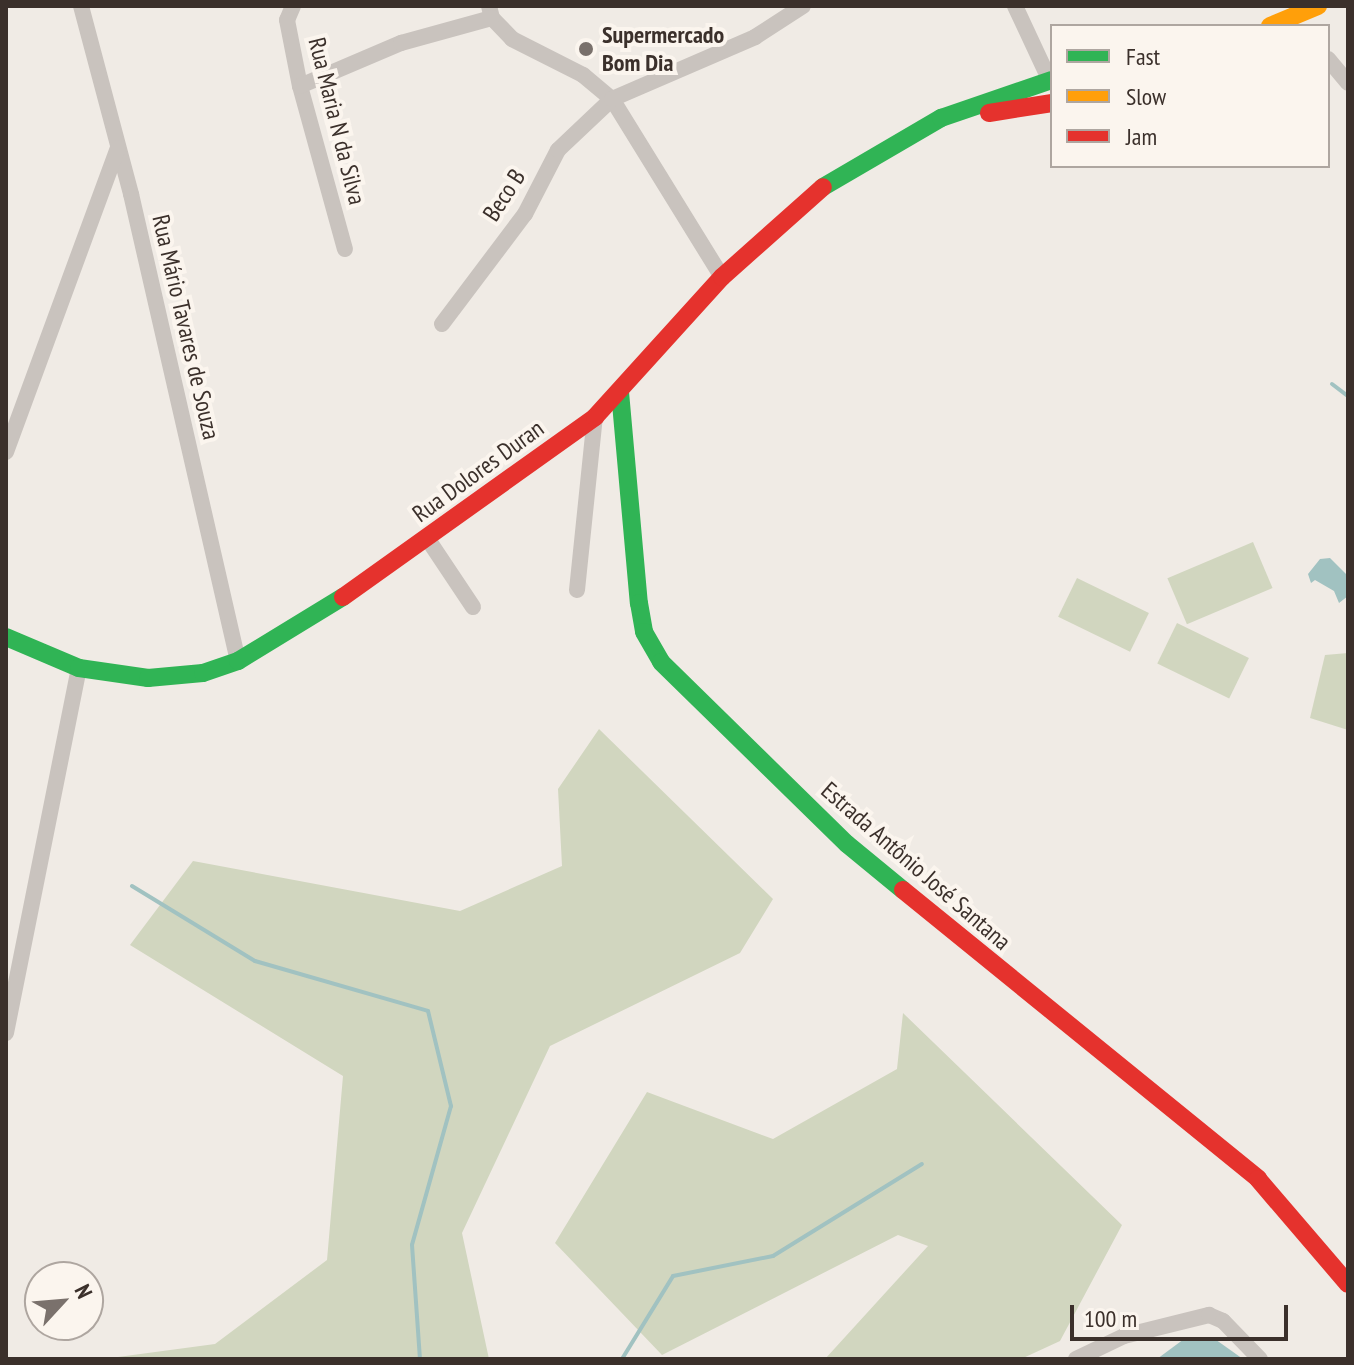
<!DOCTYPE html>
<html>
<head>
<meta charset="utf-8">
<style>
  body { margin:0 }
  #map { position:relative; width:1354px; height:1365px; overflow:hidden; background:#f0ebe5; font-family:"PT Sans Narrow",sans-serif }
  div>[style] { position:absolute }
  .green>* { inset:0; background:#d1d6bf; transform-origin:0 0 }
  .water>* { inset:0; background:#a1c2c1 }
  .stream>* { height:4px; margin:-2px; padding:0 2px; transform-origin:2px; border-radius:2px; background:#a1c2c1 }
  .street>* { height:16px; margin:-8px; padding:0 8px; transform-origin:8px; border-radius:8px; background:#c9c3be }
  .fast>* { height:18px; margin:-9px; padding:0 9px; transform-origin:9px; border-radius:9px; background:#30b455 }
  .slow>* { height:18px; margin:-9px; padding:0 9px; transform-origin:9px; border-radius:9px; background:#ff9f0a }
  .jam>* { height:18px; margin:-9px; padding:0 9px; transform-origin:9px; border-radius:9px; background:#e5322d }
  .dots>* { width:22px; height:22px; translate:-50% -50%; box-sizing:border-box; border:4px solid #fbf5ee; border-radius:50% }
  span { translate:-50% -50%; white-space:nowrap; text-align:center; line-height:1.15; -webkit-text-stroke:8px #fbf5ee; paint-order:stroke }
  .poi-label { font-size:24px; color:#3b302b; font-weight:700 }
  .left { translate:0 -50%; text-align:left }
  .street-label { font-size:24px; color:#3b302b }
  .frame { position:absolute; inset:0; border:8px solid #3b302b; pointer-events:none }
  .legend { position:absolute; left:1050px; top:24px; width:280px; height:144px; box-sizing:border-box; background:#fbf5ee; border:2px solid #aea6a0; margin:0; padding:10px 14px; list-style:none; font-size:24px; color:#3b302b }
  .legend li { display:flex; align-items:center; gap:16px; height:40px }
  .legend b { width:40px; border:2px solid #aea6a0 }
  .north { position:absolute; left:24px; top:1261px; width:80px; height:80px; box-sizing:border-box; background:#fbf5ee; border:2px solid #aea6a0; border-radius:50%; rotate:64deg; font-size:22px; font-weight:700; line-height:32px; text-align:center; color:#3b302b }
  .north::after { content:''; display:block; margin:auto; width:28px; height:36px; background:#7a716c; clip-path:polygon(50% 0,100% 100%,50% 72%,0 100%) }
  .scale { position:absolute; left:1070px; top:1305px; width:218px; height:36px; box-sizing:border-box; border:4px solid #3b302b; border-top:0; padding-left:10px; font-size:24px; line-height:28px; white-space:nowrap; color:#3b302b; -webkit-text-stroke:6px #fbf5ee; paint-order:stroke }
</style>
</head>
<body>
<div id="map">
  <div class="green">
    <i style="left:1253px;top:542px;width:50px;height:93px;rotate:67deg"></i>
    <i style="left:1077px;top:578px;width:80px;height:43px;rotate:26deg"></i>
    <i style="left:1177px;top:623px;width:80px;height:45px;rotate:26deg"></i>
    <i style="clip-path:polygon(1348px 653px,1348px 730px,1310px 718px,1325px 655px)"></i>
    <i style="clip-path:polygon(599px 729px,773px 899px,740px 953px,550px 1046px,462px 1233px,489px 1359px,103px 1359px,215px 1344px,327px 1260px,343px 1076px,130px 945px,193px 861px,460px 911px,562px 866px,558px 789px)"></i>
    <i style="clip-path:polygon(903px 1013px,1122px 1225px,1060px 1341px,1021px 1359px,825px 1359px,928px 1246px,898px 1235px,662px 1355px,555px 1243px,647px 1092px,773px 1139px,897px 1069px)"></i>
  </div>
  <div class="water">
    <i style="clip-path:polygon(1330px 558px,1348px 576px,1348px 596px,1339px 603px,1334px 591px,1315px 580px,1311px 583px,1308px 574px,1320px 559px)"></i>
    <i style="clip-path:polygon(1212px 1337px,1243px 1359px,1157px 1359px,1184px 1339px)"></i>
  </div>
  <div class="stream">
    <i style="left:1332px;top:384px;width:20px;rotate:37deg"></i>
    <i style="left:132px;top:886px;width:144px;rotate:31.4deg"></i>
    <i style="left:255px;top:961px;width:180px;rotate:16.1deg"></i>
    <i style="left:428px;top:1011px;width:98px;rotate:76.4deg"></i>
    <i style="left:451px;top:1106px;width:144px;rotate:105.7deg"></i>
    <i style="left:412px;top:1245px;width:114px;rotate:86deg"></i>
    <i style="left:622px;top:1359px;width:97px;rotate:-58.4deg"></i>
    <i style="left:673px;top:1276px;width:102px;rotate:-11.3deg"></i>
    <i style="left:773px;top:1256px;width:175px;rotate:-31.7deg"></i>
  </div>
  <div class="street">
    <i style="left:81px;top:6px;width:195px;rotate:75.1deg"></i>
    <i style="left:131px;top:194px;width:479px;rotate:77.1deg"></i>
    <i style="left:293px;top:6px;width:15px;rotate:113deg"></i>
    <i style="left:287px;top:20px;width:67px;rotate:78.9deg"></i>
    <i style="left:300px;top:86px;width:169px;rotate:74.6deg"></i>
    <i style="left:489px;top:6px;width:12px;rotate:76deg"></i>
    <i style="left:492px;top:18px;width:29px;rotate:46deg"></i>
    <i style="left:512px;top:39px;width:80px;rotate:26.9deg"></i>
    <i style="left:583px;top:75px;width:38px;rotate:40deg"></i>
    <i style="left:612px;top:99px;width:209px;rotate:58.3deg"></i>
    <i style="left:1015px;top:6px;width:83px;rotate:65deg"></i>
    <i style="left:1328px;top:59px;width:31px;rotate:50deg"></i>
    <i style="left:300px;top:86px;width:110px;rotate:-23.1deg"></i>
    <i style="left:401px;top:43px;width:94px;rotate:-15.4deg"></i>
    <i style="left:442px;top:324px;width:138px;rotate:-53deg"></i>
    <i style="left:525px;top:214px;width:72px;rotate:-62.7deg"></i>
    <i style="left:558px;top:150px;width:74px;rotate:-43.4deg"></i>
    <i style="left:612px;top:99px;width:156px;rotate:-23.4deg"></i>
    <i style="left:755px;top:37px;width:57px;rotate:-32.9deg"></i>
    <i style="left:6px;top:452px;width:324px;rotate:-69.8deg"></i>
    <i style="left:427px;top:538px;width:83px;rotate:56.3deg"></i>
    <i style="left:577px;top:590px;width:174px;rotate:-84.1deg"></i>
    <i style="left:6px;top:1033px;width:372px;rotate:-78.7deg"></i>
    <i style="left:1076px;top:1359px;width:53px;rotate:-25.6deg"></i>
    <i style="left:1124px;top:1336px;width:88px;rotate:-13.9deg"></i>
    <i style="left:1209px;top:1315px;width:15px;rotate:23deg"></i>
    <i style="left:1223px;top:1321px;width:53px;rotate:45.8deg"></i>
  </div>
  <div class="fast">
    <i style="left:823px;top:187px;width:137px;rotate:-30.3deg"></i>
    <i style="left:941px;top:118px;width:117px;rotate:-18.9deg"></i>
    <i style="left:620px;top:392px;width:212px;rotate:84.9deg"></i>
    <i style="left:639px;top:603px;width:29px;rotate:80deg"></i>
    <i style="left:644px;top:632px;width:34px;rotate:60deg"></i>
    <i style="left:661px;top:662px;width:260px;rotate:44.4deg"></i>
    <i style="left:847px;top:844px;width:72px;rotate:39.4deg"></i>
    <i style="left:6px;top:637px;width:79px;rotate:23deg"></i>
    <i style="left:79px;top:668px;width:70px;rotate:8.2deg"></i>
    <i style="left:148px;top:678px;width:55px;rotate:-5.2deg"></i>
    <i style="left:203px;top:673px;width:37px;rotate:-19deg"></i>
    <i style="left:238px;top:661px;width:123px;rotate:-31.4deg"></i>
  </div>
  <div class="slow">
    <i style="left:1270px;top:26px;width:52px;rotate:-22.6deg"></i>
  </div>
  <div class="jam">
    <i style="left:989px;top:113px;width:64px;rotate:-9deg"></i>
    <i style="left:343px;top:597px;width:310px;rotate:-35.5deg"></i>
    <i style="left:595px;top:417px;width:189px;rotate:-47.8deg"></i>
    <i style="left:722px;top:277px;width:135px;rotate:-41.7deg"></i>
    <i style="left:903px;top:890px;width:458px;rotate:39.1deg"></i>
    <i style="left:1258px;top:1179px;width:138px;rotate:49.4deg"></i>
  </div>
  <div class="dots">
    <i style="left:586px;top:49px;background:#7a716c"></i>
  </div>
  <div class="poi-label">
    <span class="left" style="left:602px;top:49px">Supermercado<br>Bom Dia</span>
  </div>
  <div class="street-label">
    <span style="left:337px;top:121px;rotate:76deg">Rua Maria N da Silva</span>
    <span style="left:504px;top:195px;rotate:-57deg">Beco B</span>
    <span style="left:186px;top:327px;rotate:77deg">Rua Mário Tavares de Souza</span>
    <span style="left:478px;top:471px;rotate:-36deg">Rua Dolores Duran</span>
    <span style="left:916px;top:866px;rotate:41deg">Estrada Antônio José Santana</span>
  </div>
  <div class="frame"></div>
  <ul class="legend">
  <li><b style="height:10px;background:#30b455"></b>Fast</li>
  <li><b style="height:10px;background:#ff9f0a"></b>Slow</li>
  <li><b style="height:10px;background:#e5322d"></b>Jam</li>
  </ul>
  <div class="north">N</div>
  <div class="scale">100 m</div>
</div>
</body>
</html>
